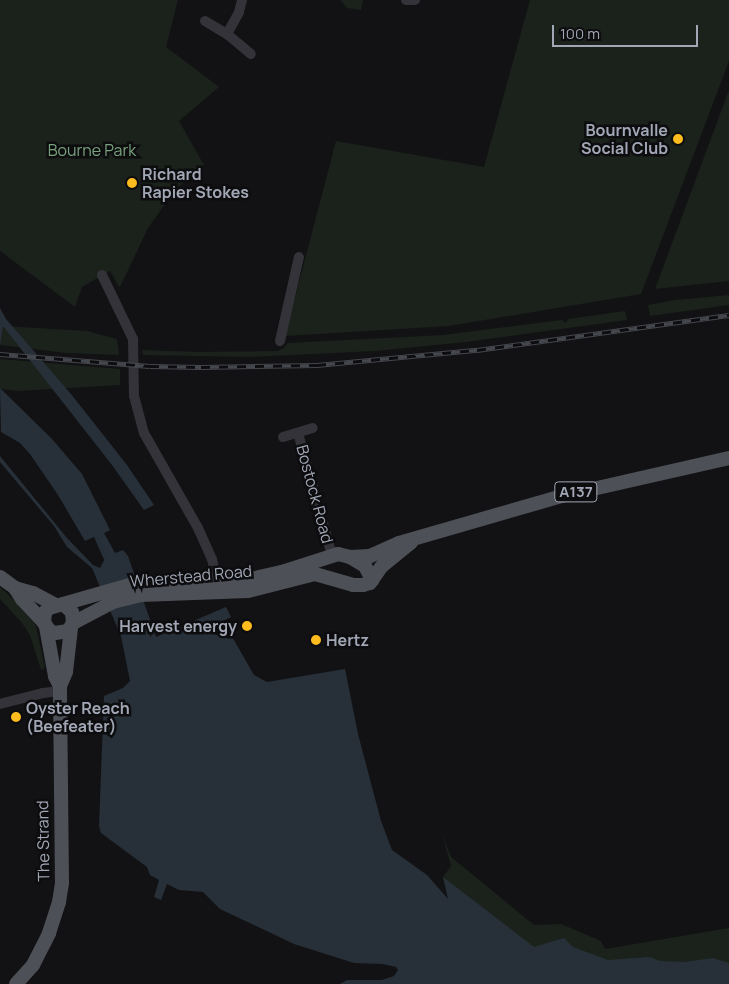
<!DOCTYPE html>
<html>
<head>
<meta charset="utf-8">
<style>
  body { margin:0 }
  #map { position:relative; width:729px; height:984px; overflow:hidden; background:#121214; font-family:Manrope,sans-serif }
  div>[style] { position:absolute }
  .green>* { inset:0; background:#1a221b }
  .water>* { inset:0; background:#273038 }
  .stream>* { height:3px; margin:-1.5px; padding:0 1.5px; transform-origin:1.5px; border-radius:1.5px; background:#273038 }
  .minor>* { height:10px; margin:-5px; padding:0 5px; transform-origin:5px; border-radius:5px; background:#333339 }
  .major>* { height:14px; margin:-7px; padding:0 7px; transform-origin:7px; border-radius:7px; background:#4e5058 }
  .rail>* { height:5px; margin-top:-2.5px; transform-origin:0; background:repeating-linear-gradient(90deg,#0d0d0f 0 9px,#45474e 0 18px); box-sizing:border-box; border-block:1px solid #45474e }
  .dots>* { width:14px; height:14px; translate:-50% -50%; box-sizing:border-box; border:2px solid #0d0d0f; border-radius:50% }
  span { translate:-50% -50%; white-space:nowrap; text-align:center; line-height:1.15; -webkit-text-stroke:5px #0d0d0f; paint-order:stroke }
  .shield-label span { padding:1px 4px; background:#0d0d0f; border:1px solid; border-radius:4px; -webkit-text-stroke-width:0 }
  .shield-label { font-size:15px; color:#a2a7b5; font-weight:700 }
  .poi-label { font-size:16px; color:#a2a7b5; font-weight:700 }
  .right { translate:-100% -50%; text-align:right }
  .left { translate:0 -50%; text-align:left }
  .park-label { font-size:16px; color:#77a27c }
  .street-label { font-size:16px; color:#a2a7b5 }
  .scale { position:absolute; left:552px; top:25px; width:146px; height:22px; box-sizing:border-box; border:2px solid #a2a7b5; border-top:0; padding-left:6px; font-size:15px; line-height:18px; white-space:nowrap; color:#a2a7b5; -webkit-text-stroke:4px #0d0d0f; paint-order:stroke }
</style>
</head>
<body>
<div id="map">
  <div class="green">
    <i style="clip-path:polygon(0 0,178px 0,166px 47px,219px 87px,179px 121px,204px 165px,175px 190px,148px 228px,121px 285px,119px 287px,110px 271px,82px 287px,75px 307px,0 251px)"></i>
    <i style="clip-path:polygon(340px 0,363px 0,361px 10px,347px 8px)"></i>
    <i style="clip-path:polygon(530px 0,729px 0,729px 61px,641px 294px,449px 326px,285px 336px,336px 141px,484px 167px)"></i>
    <i style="clip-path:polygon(729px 90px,729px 281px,655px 289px)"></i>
    <i style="clip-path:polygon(729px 295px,729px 305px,650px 316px,648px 305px,675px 300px)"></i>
    <i style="clip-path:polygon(625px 311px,627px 320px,466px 342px,375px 351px,249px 357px,143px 355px,142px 350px,198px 352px,278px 351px,284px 348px,288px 343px,443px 335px,562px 320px,566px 323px,568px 319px)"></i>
    <i style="clip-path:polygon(3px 326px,87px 331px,117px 339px,119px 355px,66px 353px,0 345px)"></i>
    <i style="clip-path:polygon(0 359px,120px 369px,120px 385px,19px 391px,0 389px)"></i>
    <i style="clip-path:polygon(0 587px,25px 611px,36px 626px,45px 668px,41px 670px,30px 635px,22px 623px,0 599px)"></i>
    <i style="clip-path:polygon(442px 833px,451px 857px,534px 925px,561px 924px,601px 941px,605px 949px,729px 928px,729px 982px,546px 956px,449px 901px,443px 877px,451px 866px)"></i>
  </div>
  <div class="water">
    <i style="clip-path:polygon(0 308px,6px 319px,71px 394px,127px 465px,154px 505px,144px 510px,112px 465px,3px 326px,0 346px)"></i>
    <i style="clip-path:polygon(0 388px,52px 439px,82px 474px,110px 530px,104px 533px,115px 553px,123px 550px,128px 556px,156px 637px,226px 607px,231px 617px,223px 621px,254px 675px,267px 682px,345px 669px,358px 734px,381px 821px,392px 850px,427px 875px,448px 899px,443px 877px,534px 947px,564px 938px,573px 947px,608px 960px,650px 957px,660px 961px,685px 962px,713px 958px,729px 963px,729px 984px,340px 984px,347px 980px,382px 980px,394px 976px,398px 970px,396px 967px,383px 964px,354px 963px,294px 944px,220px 909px,203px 892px,179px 890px,167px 884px,161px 900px,154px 897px,159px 880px,150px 875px,147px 867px,101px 833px,99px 826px,104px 696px,123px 688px,130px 681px,121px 636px,92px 568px,67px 547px,54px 526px,0 462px,0 456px,67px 538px,93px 565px,100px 568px,106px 557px,96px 536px,85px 541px,58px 495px,30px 454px,20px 443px,1px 432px)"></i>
  </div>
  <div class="stream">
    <i style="left:94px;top:534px;width:30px;rotate:66deg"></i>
  </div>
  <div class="minor">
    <i style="left:406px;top:0;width:9px"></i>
    <i style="left:205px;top:21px;width:26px;rotate:31deg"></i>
    <i style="left:227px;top:34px;width:25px;rotate:-61deg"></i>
    <i style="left:239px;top:12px;width:12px;rotate:-76deg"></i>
    <i style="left:227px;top:34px;width:31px;rotate:40deg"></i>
    <i style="left:102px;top:275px;width:71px;rotate:64.2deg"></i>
    <i style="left:133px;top:339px;width:57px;rotate:89deg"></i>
    <i style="left:134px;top:396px;width:38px;rotate:75deg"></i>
    <i style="left:144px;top:433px;width:109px;rotate:60.4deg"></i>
    <i style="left:198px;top:528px;width:34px;rotate:66deg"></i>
    <i style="left:212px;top:559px;width:23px;rotate:77deg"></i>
    <i style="left:280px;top:341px;width:86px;rotate:-77.3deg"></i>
    <i style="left:298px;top:433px;width:128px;rotate:74.5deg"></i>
    <i style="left:283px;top:437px;width:31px;rotate:-17deg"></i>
    <i style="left:0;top:704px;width:44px;rotate:-14.3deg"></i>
    <i style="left:43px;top:693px;width:17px;rotate:-7deg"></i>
  </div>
  <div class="major">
    <i style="left:350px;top:557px;width:20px;rotate:-3deg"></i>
    <i style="left:370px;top:556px;width:32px;rotate:-24deg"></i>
    <i style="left:399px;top:543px;width:170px;rotate:-16.1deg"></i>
    <i style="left:562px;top:496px;width:171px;rotate:-12.8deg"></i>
    <i style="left:0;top:577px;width:19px;rotate:36deg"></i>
    <i style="left:15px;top:588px;width:19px;rotate:16deg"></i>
    <i style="left:33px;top:593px;width:24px;rotate:28deg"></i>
    <i style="left:15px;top:588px;width:13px;rotate:58deg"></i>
    <i style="left:22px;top:599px;width:33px;rotate:47deg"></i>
    <i style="left:63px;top:604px;width:12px;rotate:42deg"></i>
    <i style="left:72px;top:612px;width:11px;rotate:85deg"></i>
    <i style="left:73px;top:623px;width:9px;rotate:122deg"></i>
    <i style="left:68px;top:631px;width:13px;rotate:171deg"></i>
    <i style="left:55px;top:633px;width:5px;rotate:-158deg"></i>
    <i style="left:50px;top:631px;width:10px;rotate:-127deg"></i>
    <i style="left:44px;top:623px;width:11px;rotate:-85deg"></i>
    <i style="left:45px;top:612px;width:6px;rotate:-45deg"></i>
    <i style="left:49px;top:608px;width:91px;rotate:-15.9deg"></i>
    <i style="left:137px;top:583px;width:114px;rotate:-2deg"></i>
    <i style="left:251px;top:579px;width:32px;rotate:-13deg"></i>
    <i style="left:282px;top:572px;width:59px;rotate:-17.8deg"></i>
    <i style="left:338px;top:554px;width:12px;rotate:14deg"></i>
    <i style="left:350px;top:557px;width:17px;rotate:31deg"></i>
    <i style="left:365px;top:566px;width:16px;rotate:63deg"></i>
    <i style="left:73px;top:623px;width:45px;rotate:-27.7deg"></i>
    <i style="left:113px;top:602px;width:29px;rotate:-14deg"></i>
    <i style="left:141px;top:595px;width:107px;rotate:-2.1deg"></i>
    <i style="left:248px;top:591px;width:69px;rotate:-14.2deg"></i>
    <i style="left:315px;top:574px;width:40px;rotate:16deg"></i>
    <i style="left:353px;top:585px;width:10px"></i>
    <i style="left:363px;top:585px;width:7px;rotate:-16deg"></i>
    <i style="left:370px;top:583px;width:21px;rotate:-55deg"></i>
    <i style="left:382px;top:566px;width:38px;rotate:-39deg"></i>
    <i style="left:60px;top:686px;width:15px;rotate:-67deg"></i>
    <i style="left:66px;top:672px;width:44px;rotate:-83.5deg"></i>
    <i style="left:16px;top:984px;width:25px;rotate:-48deg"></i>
    <i style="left:33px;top:965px;width:36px;rotate:-63deg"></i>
    <i style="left:49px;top:933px;width:33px;rotate:-72deg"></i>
    <i style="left:59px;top:902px;width:19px;rotate:-81deg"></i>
    <i style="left:62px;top:883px;width:197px;rotate:-90.6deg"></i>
    <i style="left:60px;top:686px;width:11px;rotate:-117deg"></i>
    <i style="left:55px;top:676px;width:50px;rotate:-100.4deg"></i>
  </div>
  <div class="rail">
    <i style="left:0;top:354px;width:150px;rotate:4.6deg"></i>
    <i style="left:150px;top:366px;width:51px;rotate:1.1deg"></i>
    <i style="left:201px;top:367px;width:116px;rotate:-1deg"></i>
    <i style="left:317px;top:365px;width:161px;rotate:-5.4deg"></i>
    <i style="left:477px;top:350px;width:254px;rotate:-7.9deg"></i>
  </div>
  <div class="dots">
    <i style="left:678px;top:139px;background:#ffbc1e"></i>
    <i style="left:132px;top:183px;background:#ffbc1e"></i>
    <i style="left:247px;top:626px;background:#ffbc1e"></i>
    <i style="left:316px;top:640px;background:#ffbc1e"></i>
    <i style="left:16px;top:717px;background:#ffbc1e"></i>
  </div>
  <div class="shield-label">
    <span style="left:576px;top:492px">A137</span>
  </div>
  <div class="poi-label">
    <span class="right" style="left:668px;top:139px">Bournvalle<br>Social Club</span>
    <span class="left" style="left:142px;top:183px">Richard<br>Rapier Stokes</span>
    <span class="right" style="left:237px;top:626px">Harvest energy</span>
    <span class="left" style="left:326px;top:640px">Hertz</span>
    <span class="left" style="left:26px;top:717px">Oyster Reach<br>(Beefeater)</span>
  </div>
  <div class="park-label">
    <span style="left:92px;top:150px">Bourne Park</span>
  </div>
  <div class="street-label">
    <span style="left:315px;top:494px;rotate:75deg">Bostock Road</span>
    <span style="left:191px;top:576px;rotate:-5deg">Wherstead Road</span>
    <span style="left:43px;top:841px;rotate:-91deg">The Strand</span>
  </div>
  <div class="scale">100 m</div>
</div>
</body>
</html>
